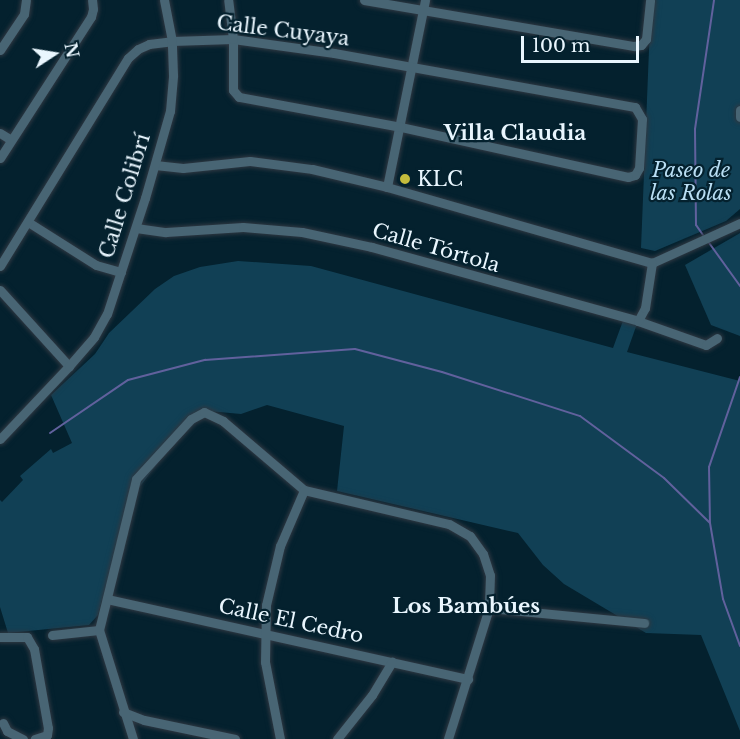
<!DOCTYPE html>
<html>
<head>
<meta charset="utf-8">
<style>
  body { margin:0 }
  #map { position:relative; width:740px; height:739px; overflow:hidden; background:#04212e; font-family:"Libre Baskerville",serif }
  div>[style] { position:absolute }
  .green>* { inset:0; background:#114055 }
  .stream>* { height:2px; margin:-1px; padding:0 1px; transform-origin:1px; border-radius:1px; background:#61619d }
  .roads { filter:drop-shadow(0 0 2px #2f3842) drop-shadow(0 0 2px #2f3842) }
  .street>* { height:9px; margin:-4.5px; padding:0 4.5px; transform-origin:4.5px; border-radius:4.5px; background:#486574 }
  .dots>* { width:16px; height:16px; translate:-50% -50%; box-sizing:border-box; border:3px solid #04212e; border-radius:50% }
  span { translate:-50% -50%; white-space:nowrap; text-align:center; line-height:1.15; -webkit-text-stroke:4.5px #04212e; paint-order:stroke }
  .street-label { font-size:20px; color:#e9f6fe }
  .park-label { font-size:20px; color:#b9def3; font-style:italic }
  .poi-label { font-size:20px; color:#e9f6fe }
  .left { translate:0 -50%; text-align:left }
  .neighbourhood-label { font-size:21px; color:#e9f6fe; font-weight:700 }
  .north { position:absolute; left:24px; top:24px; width:60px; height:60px; -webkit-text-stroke:4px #04212e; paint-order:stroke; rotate:78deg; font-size:16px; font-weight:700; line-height:24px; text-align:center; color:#e9f6fe }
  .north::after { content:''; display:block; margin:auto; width:21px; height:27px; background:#e9f6fe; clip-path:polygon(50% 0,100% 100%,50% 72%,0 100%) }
  .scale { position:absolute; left:521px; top:36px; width:118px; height:27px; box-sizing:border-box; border:3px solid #e9f6fe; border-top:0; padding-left:8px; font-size:18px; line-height:21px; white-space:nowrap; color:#e9f6fe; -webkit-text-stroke:4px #04212e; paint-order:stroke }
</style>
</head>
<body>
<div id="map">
  <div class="green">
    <i style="clip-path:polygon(651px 0,740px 0,740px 209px,726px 221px,655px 251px,641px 248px)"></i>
    <i style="clip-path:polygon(740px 233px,740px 336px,711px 325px,685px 265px)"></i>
    <i style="clip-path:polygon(238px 261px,311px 266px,613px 348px,624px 318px,638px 321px,627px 352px,740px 381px,740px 731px,701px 635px,646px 633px,564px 584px,543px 565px,518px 533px,337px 491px,344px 426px,267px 405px,241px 414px,208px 411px,170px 447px,129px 501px,98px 615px,89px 625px,8px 633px,0 607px,0 500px,2px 502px,23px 480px,20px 476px,51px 449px,53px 453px,72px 443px,51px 395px,95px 354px,109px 333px,155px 289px,174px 276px,200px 267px)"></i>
  </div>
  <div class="stream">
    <i style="left:703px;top:235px;width:12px;rotate:-125deg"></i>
    <i style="left:696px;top:225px;width:96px;rotate:-90.6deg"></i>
    <i style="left:695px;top:129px;width:130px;rotate:-81.6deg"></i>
    <i style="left:707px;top:240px;width:57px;rotate:54.3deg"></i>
    <i style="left:740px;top:377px;width:95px;rotate:109deg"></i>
    <i style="left:709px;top:467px;width:56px;rotate:89deg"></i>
    <i style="left:710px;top:523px;width:77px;rotate:80.3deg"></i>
    <i style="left:723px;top:599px;width:50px;rotate:70.1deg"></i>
    <i style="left:50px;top:433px;width:94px;rotate:-34.2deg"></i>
    <i style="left:128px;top:380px;width:80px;rotate:-14.6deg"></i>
    <i style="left:205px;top:360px;width:150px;rotate:-4.2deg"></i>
    <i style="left:355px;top:349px;width:90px;rotate:14.8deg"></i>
    <i style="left:442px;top:372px;width:145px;rotate:17.7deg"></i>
    <i style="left:580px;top:416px;width:104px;rotate:36.4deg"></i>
    <i style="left:664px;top:478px;width:64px;rotate:44.4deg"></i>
  </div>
  <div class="roads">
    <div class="street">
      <i style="left:364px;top:0;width:274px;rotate:9.7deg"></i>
      <i style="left:634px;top:46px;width:7px;rotate:-8deg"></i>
      <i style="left:641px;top:45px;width:8px;rotate:-50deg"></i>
      <i style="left:646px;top:39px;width:39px;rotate:-84deg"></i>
      <i style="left:0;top:50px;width:43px;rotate:-56.3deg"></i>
      <i style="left:24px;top:14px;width:14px;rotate:-82deg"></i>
      <i style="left:740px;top:110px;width:7px;rotate:90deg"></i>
      <i style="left:0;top:133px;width:13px;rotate:32deg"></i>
      <i style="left:0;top:158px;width:168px;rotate:-57.2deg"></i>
      <i style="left:91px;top:17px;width:8px;rotate:-76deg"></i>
      <i style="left:93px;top:9px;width:9px;rotate:-96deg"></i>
      <i style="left:155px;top:165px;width:28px;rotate:6deg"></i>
      <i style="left:183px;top:168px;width:67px;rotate:-6deg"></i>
      <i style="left:250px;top:161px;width:63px;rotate:7.4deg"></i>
      <i style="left:312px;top:169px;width:77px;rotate:13.5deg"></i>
      <i style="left:387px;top:187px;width:276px;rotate:16deg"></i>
      <i style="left:652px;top:263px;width:97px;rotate:-24.4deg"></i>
      <i style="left:387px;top:187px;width:191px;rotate:-78.5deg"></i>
      <i style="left:28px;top:222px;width:80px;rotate:32.3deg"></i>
      <i style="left:96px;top:265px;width:26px;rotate:16deg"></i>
      <i style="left:136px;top:228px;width:30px;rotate:8deg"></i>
      <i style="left:166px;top:232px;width:77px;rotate:-3.7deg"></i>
      <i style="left:243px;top:227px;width:59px;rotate:4.8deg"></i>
      <i style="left:302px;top:232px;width:72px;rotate:12.1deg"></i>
      <i style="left:372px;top:247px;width:276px;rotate:15.5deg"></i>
      <i style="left:638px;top:321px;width:72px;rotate:19.4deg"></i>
      <i style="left:706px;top:345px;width:13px;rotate:-32deg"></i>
      <i style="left:0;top:266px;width:244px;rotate:-58.4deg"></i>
      <i style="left:128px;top:58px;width:13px;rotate:-42deg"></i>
      <i style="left:138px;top:49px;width:12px;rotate:-24deg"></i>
      <i style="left:149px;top:44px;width:23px;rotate:-7deg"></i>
      <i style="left:172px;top:41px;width:61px;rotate:-1.9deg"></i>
      <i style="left:233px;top:39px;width:102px;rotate:7.9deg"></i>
      <i style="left:334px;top:53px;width:306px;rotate:10.2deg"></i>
      <i style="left:635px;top:107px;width:14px;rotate:60deg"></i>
      <i style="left:642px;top:119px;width:49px;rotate:93.5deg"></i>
      <i style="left:639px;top:168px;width:8px;rotate:120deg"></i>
      <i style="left:635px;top:175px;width:7px;rotate:164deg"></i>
      <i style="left:628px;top:177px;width:232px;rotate:-167.6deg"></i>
      <i style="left:401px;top:127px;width:165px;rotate:-169.5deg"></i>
      <i style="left:239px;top:97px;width:9px;rotate:-131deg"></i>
      <i style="left:233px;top:90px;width:51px;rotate:-90deg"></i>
      <i style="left:233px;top:39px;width:39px;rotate:-97deg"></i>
      <i style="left:0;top:290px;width:103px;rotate:47.8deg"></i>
      <i style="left:638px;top:321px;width:15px;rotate:-62deg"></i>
      <i style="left:645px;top:308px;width:46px;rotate:-81.2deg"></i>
      <i style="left:0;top:439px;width:100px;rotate:-46.6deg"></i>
      <i style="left:69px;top:366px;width:38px;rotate:-49deg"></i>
      <i style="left:94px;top:337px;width:26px;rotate:-61deg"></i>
      <i style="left:107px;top:314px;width:122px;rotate:-71.9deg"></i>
      <i style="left:145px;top:198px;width:91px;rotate:-74deg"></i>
      <i style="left:170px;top:111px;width:36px;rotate:-85deg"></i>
      <i style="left:173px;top:75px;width:34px;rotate:-92deg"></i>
      <i style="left:172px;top:41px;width:42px;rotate:-101deg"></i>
      <i style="left:107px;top:599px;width:370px;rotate:12.5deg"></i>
      <i style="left:489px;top:608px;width:156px;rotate:5.5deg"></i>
      <i style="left:52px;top:635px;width:47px;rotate:-6.1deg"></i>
      <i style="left:0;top:637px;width:27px"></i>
      <i style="left:27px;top:637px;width:14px;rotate:60deg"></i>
      <i style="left:34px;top:649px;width:80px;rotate:80deg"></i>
      <i style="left:48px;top:728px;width:7px;rotate:98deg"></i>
      <i style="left:47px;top:735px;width:13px;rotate:162deg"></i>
      <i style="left:123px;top:712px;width:22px;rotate:21deg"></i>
      <i style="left:144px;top:720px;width:93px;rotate:11.8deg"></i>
      <i style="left:3px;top:723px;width:9px;rotate:63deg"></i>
      <i style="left:7px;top:731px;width:18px;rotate:27deg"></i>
      <i style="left:133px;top:739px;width:114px;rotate:-107.3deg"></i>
      <i style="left:99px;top:630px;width:155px;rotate:-76.2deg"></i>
      <i style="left:136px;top:479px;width:81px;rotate:-47.5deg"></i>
      <i style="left:191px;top:419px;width:15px;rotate:-28deg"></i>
      <i style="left:204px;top:412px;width:21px;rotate:25deg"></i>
      <i style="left:223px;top:421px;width:106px;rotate:40.4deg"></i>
      <i style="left:304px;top:490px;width:149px;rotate:13.2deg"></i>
      <i style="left:449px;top:524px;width:24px;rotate:30deg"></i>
      <i style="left:470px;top:536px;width:22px;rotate:54deg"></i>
      <i style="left:483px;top:554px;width:22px;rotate:72deg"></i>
      <i style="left:490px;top:575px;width:33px;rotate:92deg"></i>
      <i style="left:489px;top:608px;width:137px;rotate:107.4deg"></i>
      <i style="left:280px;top:739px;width:78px;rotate:-101deg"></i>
      <i style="left:265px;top:662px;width:57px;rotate:-89deg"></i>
      <i style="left:266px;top:605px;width:61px;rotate:-76.7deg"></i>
      <i style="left:280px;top:546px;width:61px;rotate:-66.8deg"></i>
      <i style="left:337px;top:739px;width:56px;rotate:-51.5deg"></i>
      <i style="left:372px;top:695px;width:39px;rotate:-59deg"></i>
    </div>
  </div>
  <div class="dots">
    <i style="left:405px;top:179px;background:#c4bc3d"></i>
  </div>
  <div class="street-label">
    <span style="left:283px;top:31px;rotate:7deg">Calle Cuyaya</span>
    <span style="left:125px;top:196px;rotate:-73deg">Calle Colibrí</span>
    <span style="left:436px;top:248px;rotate:16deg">Calle Tórtola</span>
    <span style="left:291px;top:621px;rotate:12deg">Calle El Cedro</span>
  </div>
  <div class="park-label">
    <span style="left:691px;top:182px">Paseo de<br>las Rolas</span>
  </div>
  <div class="poi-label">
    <span class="left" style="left:417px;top:179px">KLC</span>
  </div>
  <div class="neighbourhood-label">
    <span style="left:515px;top:133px">Villa Claudia</span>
    <span style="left:466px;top:606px">Los Bambúes</span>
  </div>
  <div class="north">N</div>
  <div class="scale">100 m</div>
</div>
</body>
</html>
